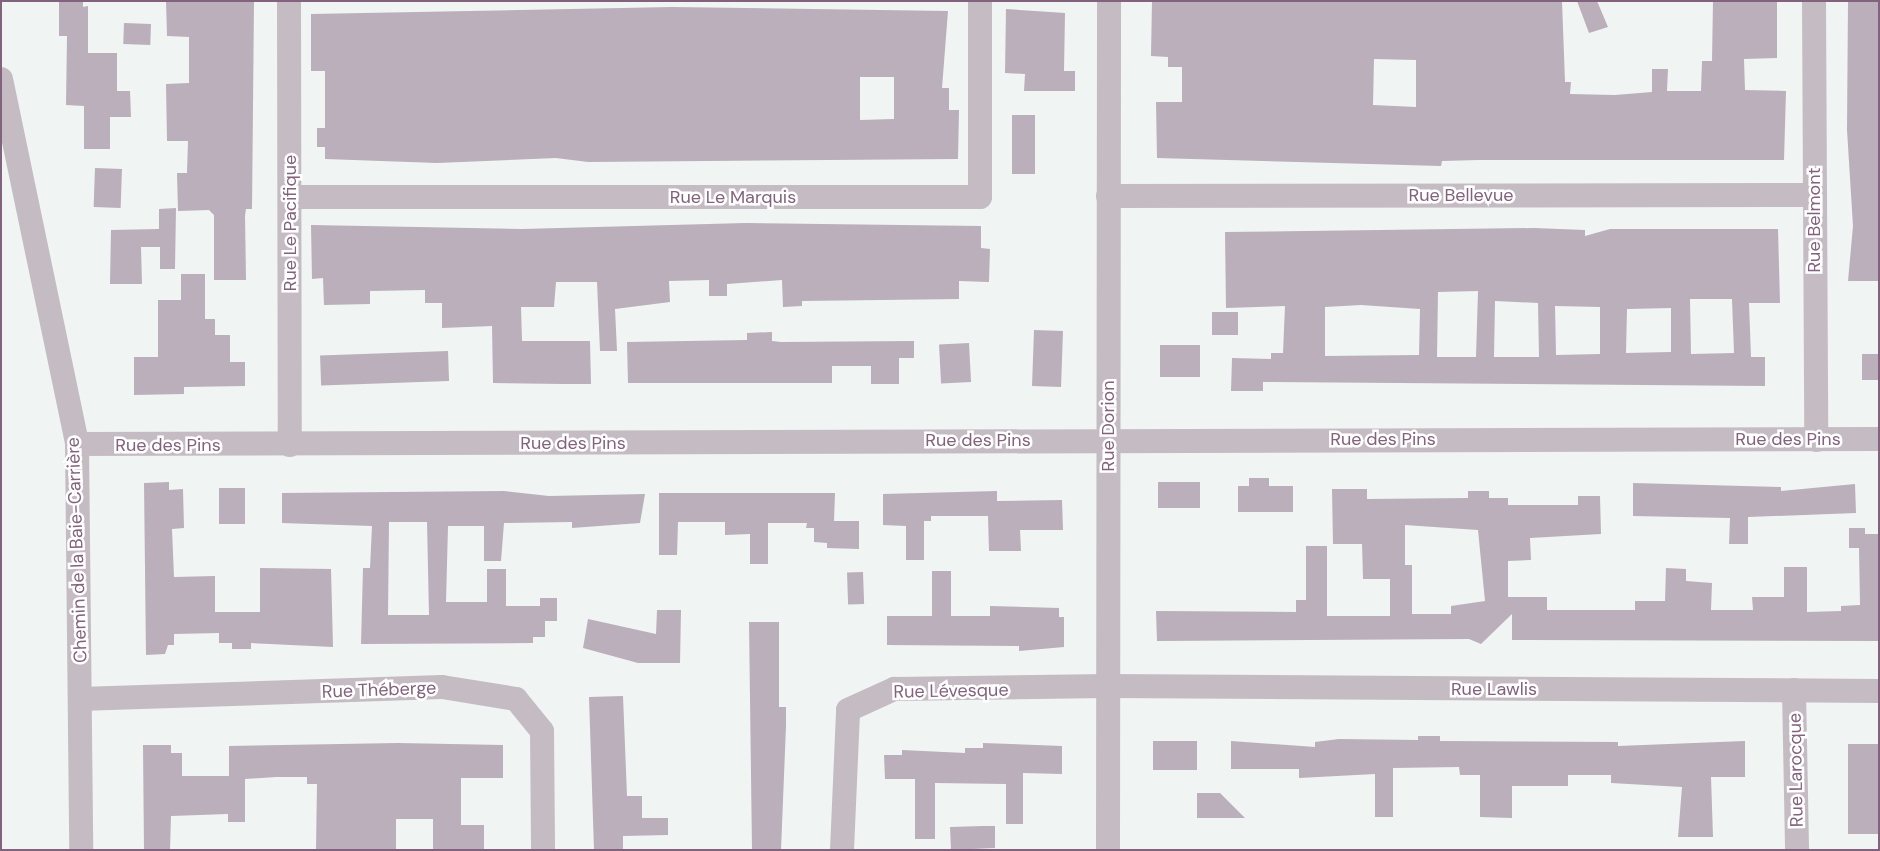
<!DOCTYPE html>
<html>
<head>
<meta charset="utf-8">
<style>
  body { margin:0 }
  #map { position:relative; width:1880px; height:851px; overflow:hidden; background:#f0f4f3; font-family:"DM Sans",sans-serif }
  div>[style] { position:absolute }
  .building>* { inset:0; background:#baafba; transform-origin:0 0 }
  .street>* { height:24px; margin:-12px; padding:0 12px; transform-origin:12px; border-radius:12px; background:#c5bcc3 }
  span { translate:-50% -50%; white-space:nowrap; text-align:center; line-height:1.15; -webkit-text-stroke:5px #fff; paint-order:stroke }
  .street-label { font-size:18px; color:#82627d }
  .frame { position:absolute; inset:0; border:2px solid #82627d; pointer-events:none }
</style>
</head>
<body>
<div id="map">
  <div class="building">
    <i style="clip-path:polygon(59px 1px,83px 1px,83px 7px,88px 6px,88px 53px,117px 53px,117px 91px,130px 91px,131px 117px,110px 117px,110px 149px,84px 149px,84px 106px,66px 105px,67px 36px,59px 36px)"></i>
    <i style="clip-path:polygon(166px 1px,254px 1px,252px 209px,246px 209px,245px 216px,246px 280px,214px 280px,214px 215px,209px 210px,178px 211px,177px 173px,187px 173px,188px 141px,167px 141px,166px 84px,189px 83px,189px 37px,167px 36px)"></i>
    <i style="clip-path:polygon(evenodd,1152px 1px,1562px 1px,1565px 82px,1571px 82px,1570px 94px,1615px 95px,1652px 92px,1652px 69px,1668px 69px,1667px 91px,1701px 91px,1702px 61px,1712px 61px,1713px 1px,1777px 1px,1777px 58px,1744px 59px,1745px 90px,1786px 91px,1784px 160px,1479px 160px,1442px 161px,1441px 166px,1157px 158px,1156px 102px,1182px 102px,1182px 67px,1168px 67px,1168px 57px,1151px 56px,1152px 1px,1374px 59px,1416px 60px,1416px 107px,1373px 105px,1374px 59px)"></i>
    <i style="clip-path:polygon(1577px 1px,1597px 1px,1608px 27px,1589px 33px)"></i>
    <i style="clip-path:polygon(1848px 1px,1879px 1px,1879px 281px,1848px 281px,1853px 226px,1847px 130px)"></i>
    <i style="clip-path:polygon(evenodd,672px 7px,948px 11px,942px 88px,949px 88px,949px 110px,959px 110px,958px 159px,588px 162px,556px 158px,437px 163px,325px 159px,325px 147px,317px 147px,317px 128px,325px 128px,325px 71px,311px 71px,311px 14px,672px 7px,860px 77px,894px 77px,894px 119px,860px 120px,860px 77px)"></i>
    <i style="clip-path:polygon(1006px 9px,1065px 13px,1064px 71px,1075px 71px,1075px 91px,1024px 91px,1025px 74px,1005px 73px)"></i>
    <i style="left:124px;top:23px;width:27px;height:21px;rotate:2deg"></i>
    <i style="left:1012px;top:115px;width:23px;height:59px"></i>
    <i style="left:95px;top:168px;width:27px;height:39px;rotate:2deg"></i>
    <i style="clip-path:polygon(176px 208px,175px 269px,160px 269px,160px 247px,141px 247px,142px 284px,110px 284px,111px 230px,159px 229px,159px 209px)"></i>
    <i style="clip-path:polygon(746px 223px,981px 226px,981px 248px,990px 249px,989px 282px,959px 281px,959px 299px,802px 301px,802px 306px,783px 307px,782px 280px,727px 284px,727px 296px,709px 296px,709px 280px,669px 281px,670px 302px,615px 309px,617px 351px,600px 351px,597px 282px,556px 282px,554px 307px,521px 307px,522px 341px,590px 341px,591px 384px,563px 384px,493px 383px,492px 326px,442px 328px,442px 303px,425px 303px,425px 290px,370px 291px,370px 304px,324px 305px,323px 278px,312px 279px,311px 225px,522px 229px)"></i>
    <i style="clip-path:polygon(evenodd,1534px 228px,1585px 230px,1585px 236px,1610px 229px,1778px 229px,1780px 303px,1749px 303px,1751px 357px,1765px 357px,1765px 386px,1263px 382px,1263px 391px,1231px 391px,1232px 358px,1271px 359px,1271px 353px,1283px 353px,1285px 306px,1226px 308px,1225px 232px,1534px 228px,1478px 291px,1476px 357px,1437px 357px,1438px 292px,1478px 291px,1534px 228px,1690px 299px,1732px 299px,1734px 353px,1691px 354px,1690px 299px,1534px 228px,1495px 301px,1538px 303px,1539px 357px,1494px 357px,1495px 301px,1534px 228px,1361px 305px,1420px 309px,1419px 355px,1325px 356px,1325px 307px,1361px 305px,1534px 228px,1555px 306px,1600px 307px,1600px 354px,1556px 355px,1555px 306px,1534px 228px,1671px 308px,1671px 352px,1626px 353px,1627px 309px,1671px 308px)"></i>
    <i style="clip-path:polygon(181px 274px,205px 274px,205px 319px,215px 319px,215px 335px,230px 335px,230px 362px,245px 362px,245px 386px,184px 387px,184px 394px,134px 395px,134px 357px,158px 357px,158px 300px,181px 300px)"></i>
    <i style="left:1212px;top:312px;width:26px;height:23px"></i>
    <i style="left:1034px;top:330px;width:29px;height:56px;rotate:2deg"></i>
    <i style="clip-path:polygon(772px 332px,772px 341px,781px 342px,914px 341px,914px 358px,899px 358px,899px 384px,871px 384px,871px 366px,832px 366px,832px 383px,628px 383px,627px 342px,747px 340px,747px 333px)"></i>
    <i style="left:969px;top:343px;width:39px;height:30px;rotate:87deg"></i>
    <i style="left:1160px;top:345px;width:40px;height:32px"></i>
    <i style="left:448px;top:351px;width:30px;height:128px;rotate:88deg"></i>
    <i style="left:1862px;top:354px;width:17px;height:26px"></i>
    <i style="clip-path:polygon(1249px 478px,1269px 478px,1269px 486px,1293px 486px,1293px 512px,1238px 512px,1238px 486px,1249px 486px)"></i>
    <i style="clip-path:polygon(169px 482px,169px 490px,183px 489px,184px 528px,172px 529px,174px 577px,215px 576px,215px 612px,260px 612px,260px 568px,331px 569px,333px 647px,251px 643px,251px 649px,232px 649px,232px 643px,219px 643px,219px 633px,174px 634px,174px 645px,168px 645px,165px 654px,146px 655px,144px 483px)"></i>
    <i style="left:1158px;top:482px;width:42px;height:26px"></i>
    <i style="clip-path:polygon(1633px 483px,1781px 487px,1781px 491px,1855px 484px,1856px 513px,1748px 517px,1748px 544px,1729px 544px,1730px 518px,1633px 516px)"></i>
    <i style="left:219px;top:488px;width:26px;height:36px"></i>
    <i style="clip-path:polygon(evenodd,1332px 489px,1367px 489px,1367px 499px,1468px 498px,1468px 491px,1489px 491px,1489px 498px,1508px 498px,1508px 505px,1578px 505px,1578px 496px,1600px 496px,1601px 534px,1530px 538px,1531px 560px,1508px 561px,1508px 597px,1547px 597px,1547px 610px,1635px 610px,1635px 601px,1665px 601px,1666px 568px,1686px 569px,1686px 581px,1712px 583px,1711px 610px,1753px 610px,1752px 597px,1784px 597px,1784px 567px,1807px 567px,1807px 612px,1841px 611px,1841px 606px,1860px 605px,1859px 548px,1849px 548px,1849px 528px,1865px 528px,1865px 534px,1879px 534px,1879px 641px,1512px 640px,1512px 614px,1481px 644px,1469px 639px,1157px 641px,1156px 611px,1296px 612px,1296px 600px,1306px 600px,1306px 546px,1327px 546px,1327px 616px,1390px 616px,1390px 579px,1363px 579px,1362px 544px,1333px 544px,1332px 489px,1405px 525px,1478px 530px,1485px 601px,1451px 606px,1451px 614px,1412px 614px,1412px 565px,1405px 565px,1405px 525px)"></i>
    <i style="clip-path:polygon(evenodd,504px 491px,549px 496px,645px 494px,640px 523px,572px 528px,572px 522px,504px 523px,501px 561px,484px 561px,484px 526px,448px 526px,446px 602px,487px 602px,487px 569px,506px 569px,506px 606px,540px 606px,540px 598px,557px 598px,557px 621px,545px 621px,545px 637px,533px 637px,533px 643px,361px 644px,363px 568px,370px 568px,372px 526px,282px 523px,282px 493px,504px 491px,389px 522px,427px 522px,429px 615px,388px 615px,389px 522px)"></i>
    <i style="clip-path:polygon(997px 491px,997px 501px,1062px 500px,1063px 530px,1020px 530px,1021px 551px,989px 551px,988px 516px,931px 516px,931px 521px,924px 521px,924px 560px,906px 560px,906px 526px,883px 525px,883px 494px)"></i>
    <i style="clip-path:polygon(659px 493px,835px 493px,834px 521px,859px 521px,859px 549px,827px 548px,827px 543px,814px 542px,814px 528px,806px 528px,807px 523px,768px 523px,768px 564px,750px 564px,750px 534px,725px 535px,725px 522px,678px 522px,677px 555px,659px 555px)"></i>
    <i style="clip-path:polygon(932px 571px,951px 571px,951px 616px,990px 616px,990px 606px,1059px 608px,1059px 617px,1064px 617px,1064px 647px,1019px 651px,1019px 646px,887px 645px,887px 616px,932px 616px)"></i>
    <i style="left:863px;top:572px;width:32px;height:16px;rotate:88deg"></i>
    <i style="clip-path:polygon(657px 610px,681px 610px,680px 663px,638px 663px,583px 648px,588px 619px,656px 634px)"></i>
    <i style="clip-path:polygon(749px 622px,779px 622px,779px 707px,786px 707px,786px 726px,781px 850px,752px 850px)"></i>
    <i style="clip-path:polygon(623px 696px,627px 796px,642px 796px,642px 818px,668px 818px,668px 835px,623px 836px,623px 850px,594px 850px,589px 697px)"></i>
    <i style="clip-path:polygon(1418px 736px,1440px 736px,1440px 741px,1618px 742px,1618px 746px,1745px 741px,1745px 777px,1711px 777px,1713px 837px,1678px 837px,1682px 787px,1611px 783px,1611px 775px,1568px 775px,1568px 786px,1512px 786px,1512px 818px,1480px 817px,1480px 775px,1460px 775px,1459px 767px,1393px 768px,1393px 817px,1375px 817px,1375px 774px,1299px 778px,1299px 769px,1231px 769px,1231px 741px,1315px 747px,1315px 742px,1339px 739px,1418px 740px)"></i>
    <i style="left:1153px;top:741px;width:44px;height:29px"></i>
    <i style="clip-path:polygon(398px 743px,503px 745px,503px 778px,461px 778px,461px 825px,484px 825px,484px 850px,433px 850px,433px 819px,396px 819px,396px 850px,316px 850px,317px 784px,307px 784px,307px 777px,276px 777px,245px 779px,245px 822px,228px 822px,228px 814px,171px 816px,170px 850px,144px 850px,143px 745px,171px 745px,171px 753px,182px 753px,182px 776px,229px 776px,229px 746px)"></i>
    <i style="clip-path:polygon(983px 743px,1062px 746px,1062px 774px,1023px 773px,1023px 824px,1006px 824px,1006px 784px,935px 783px,935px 839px,915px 839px,915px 779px,885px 779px,884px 755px,902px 755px,902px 750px,965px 753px,965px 748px,983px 748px)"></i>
    <i style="left:1848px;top:744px;width:30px;height:90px"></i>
    <i style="clip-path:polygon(1197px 793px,1220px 793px,1245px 818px,1197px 818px)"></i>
    <i style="clip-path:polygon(983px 826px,995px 826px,995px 848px,951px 850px,950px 827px)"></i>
  </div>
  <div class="street">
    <i style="left:289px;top:1px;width:444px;rotate:89.9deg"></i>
    <i style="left:1814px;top:1px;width:439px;rotate:89.7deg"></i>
    <i style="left:1px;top:79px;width:373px;rotate:78.2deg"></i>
    <i style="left:77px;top:444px;width:406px;rotate:89.4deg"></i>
    <i style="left:1108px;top:196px;width:705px;rotate:-0.08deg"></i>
    <i style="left:290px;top:197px;width:690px"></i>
    <i style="left:980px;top:197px;width:196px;rotate:-90deg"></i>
    <i style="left:77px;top:444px;width:1802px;rotate:-0.16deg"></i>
    <i style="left:1794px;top:690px;width:160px;rotate:88.9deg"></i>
    <i style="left:80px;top:699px;width:362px;rotate:-1.9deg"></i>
    <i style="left:442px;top:687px;width:75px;rotate:9.2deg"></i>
    <i style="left:516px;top:699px;width:41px;rotate:50.9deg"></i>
    <i style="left:542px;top:731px;width:119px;rotate:89.5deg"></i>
    <i style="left:842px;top:850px;width:140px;rotate:-87.5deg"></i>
    <i style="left:848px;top:710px;width:51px;rotate:-24.5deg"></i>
    <i style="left:894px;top:689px;width:214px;rotate:-0.8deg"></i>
    <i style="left:1108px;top:686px;width:771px;rotate:0.37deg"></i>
    <i style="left:1108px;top:850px;width:849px;rotate:-89.93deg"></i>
  </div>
  <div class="street-label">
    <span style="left:1461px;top:195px">Rue Bellevue</span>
    <span style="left:733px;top:197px">Rue Le Marquis</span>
    <span style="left:1814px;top:220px;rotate:-90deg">Rue Belmont</span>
    <span style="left:290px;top:223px;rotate:-90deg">Rue Le Pacifique</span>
    <span style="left:1108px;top:426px;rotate:-90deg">Rue Dorion</span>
    <span style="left:1383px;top:439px">Rue des Pins</span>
    <span style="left:1788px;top:439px">Rue des Pins</span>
    <span style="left:978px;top:440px">Rue des Pins</span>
    <span style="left:573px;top:443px">Rue des Pins</span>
    <span style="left:168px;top:445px">Rue des Pins</span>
    <span style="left:77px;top:550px;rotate:-92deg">Chemin de la Baie-Carrière</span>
    <span style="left:1494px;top:689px">Rue Lawlis</span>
    <span style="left:379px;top:690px;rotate:-2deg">Rue Théberge</span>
    <span style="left:951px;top:691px;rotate:-1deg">Rue Lévesque</span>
    <span style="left:1796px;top:770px;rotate:-91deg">Rue Larocque</span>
  </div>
  <div class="frame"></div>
</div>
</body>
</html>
